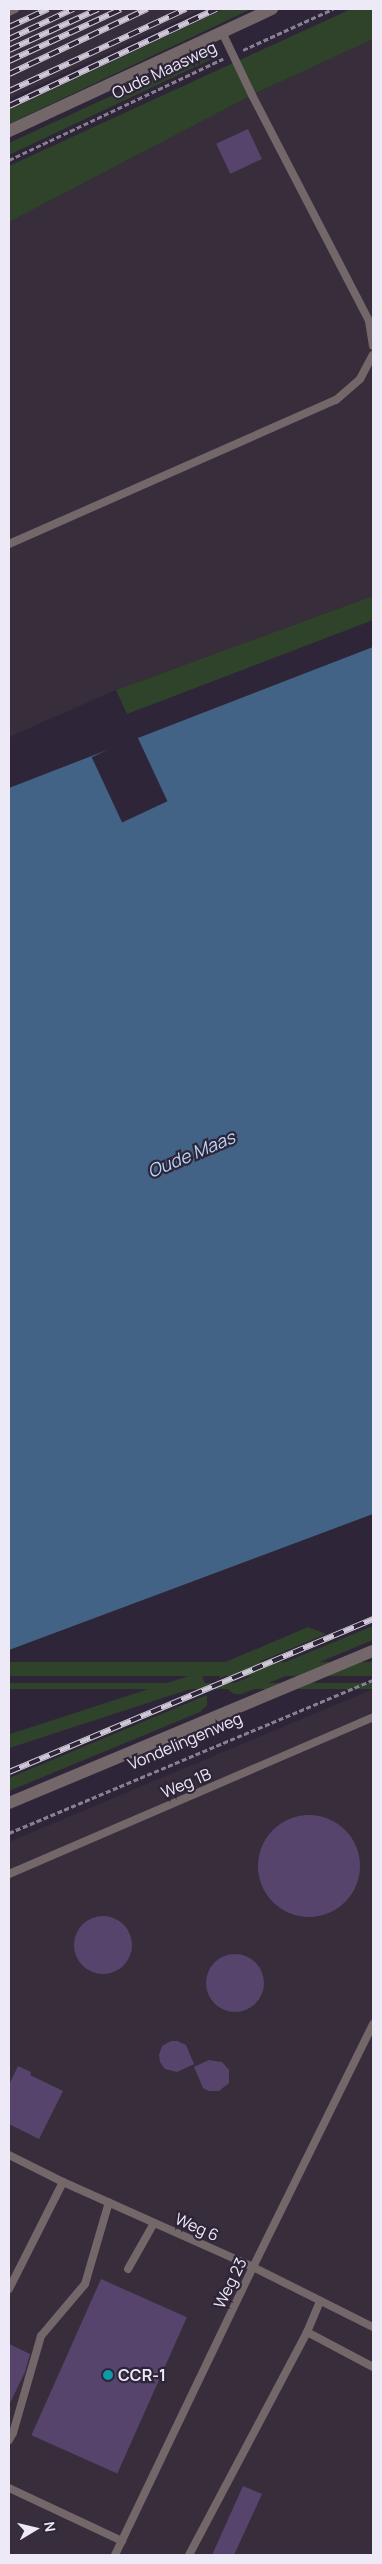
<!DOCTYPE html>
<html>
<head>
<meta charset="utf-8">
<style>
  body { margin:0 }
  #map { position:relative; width:382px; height:2564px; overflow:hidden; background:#2e2539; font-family:Manrope,sans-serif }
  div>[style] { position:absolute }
  .industrial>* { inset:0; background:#382d3b }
  .green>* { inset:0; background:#2f432a; transform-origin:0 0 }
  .water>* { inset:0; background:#426386 }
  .pier>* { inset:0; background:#2e2539; transform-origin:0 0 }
  .building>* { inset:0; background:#57446d; transform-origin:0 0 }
  .round { border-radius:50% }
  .path>* { height:3px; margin-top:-1.5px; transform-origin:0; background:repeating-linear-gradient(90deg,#878091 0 5px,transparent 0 7.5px) }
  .service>* { height:8px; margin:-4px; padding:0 4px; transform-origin:4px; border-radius:4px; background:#74676a }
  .minor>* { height:12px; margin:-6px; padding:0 6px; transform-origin:6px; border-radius:6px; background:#74676a }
  .rail>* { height:5.5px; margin-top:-2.75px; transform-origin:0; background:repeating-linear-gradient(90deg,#2e2539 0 11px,#cfc9d7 0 22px); box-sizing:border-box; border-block:1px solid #cfc9d7 }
  .dots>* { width:14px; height:14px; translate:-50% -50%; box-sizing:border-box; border:2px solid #2e2539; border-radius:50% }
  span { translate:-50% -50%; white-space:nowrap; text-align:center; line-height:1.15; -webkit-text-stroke:4.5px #2e2539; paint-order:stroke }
  .street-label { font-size:16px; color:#eee9f6 }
  .poi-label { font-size:16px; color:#eee9f6; font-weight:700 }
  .left { translate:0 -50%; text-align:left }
  .water-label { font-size:18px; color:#b6d6f8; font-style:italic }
  .frame { position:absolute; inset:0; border:10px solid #eee9f6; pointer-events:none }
  .north { position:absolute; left:10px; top:2504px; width:50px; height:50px; -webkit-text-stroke:4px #2e2539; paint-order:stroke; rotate:81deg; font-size:14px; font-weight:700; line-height:20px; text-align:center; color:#eee9f6 }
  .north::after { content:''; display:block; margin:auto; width:18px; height:22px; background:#eee9f6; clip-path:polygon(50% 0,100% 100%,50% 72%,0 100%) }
</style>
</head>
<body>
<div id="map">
  <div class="industrial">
    <i style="clip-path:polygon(9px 9px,202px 9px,9px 99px)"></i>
    <i style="clip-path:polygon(373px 39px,373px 596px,116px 690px,9px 737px,9px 222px,252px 95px)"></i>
    <i style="clip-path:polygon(373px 1689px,373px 2555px,9px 2555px,9px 1842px)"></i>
  </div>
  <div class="green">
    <i style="clip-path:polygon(224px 9px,251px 9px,9px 124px,9px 110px)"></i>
    <i style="clip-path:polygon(351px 9px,373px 9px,373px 39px,252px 95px,9px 222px,9px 166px)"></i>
    <i style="clip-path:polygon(206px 58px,212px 59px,9px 155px,9px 143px,191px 59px)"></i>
    <i style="clip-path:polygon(373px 596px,373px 620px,127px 714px,116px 690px)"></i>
    <i style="clip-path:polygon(373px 1626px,373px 1640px,242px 1694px,234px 1694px,225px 1687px)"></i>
    <i style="clip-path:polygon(308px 1627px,326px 1634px,220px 1678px,216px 1666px)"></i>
    <i style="left:373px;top:1662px;width:14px;height:394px;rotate:90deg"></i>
    <i style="left:201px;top:1672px;width:13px;height:208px;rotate:72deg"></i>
    <i style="left:373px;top:1683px;width:6px;height:395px;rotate:90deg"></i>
    <i style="clip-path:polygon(207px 1695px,207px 1705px,200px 1712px,9px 1791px,9px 1778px)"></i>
  </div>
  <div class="water">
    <i style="clip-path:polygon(373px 647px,373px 1514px,9px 1650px,9px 788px)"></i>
  </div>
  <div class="pier">
    <i style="left:137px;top:736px;width:72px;height:50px;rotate:65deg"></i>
  </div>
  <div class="building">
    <i style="left:248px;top:129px;width:33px;height:35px;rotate:65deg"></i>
    <i class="round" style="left:258px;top:1815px;width:102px;height:102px"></i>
    <i class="round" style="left:74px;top:1916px;width:58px;height:58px"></i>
    <i class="round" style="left:206px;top:1954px;width:58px;height:58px"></i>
    <i style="clip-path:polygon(171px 2041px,177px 2041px,186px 2045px,194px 2064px,177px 2072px,165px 2069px,160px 2062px,159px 2055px,162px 2046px)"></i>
    <i style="clip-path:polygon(209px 2060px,222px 2062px,229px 2070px,229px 2083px,219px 2091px,209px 2091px,203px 2088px,194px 2067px)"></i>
    <i style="clip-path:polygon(18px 2066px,31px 2072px,30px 2075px,63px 2091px,39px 2139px,9px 2124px,9px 2085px)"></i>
    <i style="left:101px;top:2279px;width:94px;height:171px;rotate:24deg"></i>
    <i style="clip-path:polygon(9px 2344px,30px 2354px,25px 2372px,9px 2405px)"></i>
    <i style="clip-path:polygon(243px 2486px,262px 2494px,234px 2555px,212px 2555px)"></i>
  </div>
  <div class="path">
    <i style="left:243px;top:50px;width:99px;rotate:-24.5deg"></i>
    <i style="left:9px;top:160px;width:237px;rotate:-25.3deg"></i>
    <i style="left:9px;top:1833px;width:395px;rotate:-22.8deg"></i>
  </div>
  <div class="service">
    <i style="left:9px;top:12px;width:7px;rotate:-27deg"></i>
    <i style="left:222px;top:32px;width:70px;rotate:64.5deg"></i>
    <i style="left:252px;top:95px;width:254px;rotate:62.6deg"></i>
    <i style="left:369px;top:321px;width:25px;rotate:81deg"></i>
    <i style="left:9px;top:544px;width:357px;rotate:-23.8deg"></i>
    <i style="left:336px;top:400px;width:32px;rotate:-41deg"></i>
    <i style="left:360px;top:379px;width:27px;rotate:-62deg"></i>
    <i style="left:9px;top:1874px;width:396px;rotate:-23.3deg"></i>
    <i style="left:9px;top:2155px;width:60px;rotate:26.6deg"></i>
    <i style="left:63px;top:2182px;width:208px;rotate:24.1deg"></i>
    <i style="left:253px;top:2267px;width:134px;rotate:26.6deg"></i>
    <i style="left:128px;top:2269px;width:53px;rotate:-60.5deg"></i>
    <i style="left:9px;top:2289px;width:120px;rotate:-63.2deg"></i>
    <i style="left:307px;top:2332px;width:75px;rotate:27.9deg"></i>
    <i style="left:9px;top:2440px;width:8px;rotate:-60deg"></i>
    <i style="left:13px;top:2433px;width:101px;rotate:-73.9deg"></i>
    <i style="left:41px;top:2336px;width:68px;rotate:-49.8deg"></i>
    <i style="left:85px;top:2284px;width:85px;rotate:-73.7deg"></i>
    <i style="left:9px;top:2488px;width:125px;rotate:25.1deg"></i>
    <i style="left:115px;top:2555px;width:319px;rotate:-64.4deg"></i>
    <i style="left:253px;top:2267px;width:271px;rotate:-63.7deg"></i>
    <i style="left:189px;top:2555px;width:252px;rotate:-62.1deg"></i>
    <i style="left:307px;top:2332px;width:34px;rotate:-67deg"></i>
  </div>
  <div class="minor">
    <i style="left:9px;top:131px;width:290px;rotate:-24.9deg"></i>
    <i style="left:9px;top:1803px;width:394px;rotate:-22.7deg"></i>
  </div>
  <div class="rail">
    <i style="left:9px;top:27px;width:43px;rotate:-24.8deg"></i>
    <i style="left:9px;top:39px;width:71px;rotate:-25.1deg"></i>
    <i style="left:9px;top:50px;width:98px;rotate:-24.7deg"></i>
    <i style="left:9px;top:61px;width:123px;rotate:-24.9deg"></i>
    <i style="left:9px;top:74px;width:153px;rotate:-25.2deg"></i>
    <i style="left:9px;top:91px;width:195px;rotate:-24.9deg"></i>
    <i style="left:9px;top:106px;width:229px;rotate:-25.1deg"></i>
    <i style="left:9px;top:1772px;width:395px;rotate:-22.8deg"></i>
  </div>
  <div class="dots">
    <i style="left:108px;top:2375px;background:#0f9aa8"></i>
  </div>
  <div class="street-label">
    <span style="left:164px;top:70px;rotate:-25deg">Oude Maasweg</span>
    <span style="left:185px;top:1741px;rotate:-23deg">Vondelingenweg</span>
    <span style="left:186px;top:1783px;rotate:-23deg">Weg 1B</span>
    <span style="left:197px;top:2227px;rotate:24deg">Weg 6</span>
    <span style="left:230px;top:2283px;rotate:-64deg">Weg 23</span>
  </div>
  <div class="poi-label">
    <span class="left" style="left:118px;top:2375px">CCR-1</span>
  </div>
  <div class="water-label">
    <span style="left:191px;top:1154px;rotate:-23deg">Oude Maas</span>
  </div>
  <div class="frame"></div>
  <div class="north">N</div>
</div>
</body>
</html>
